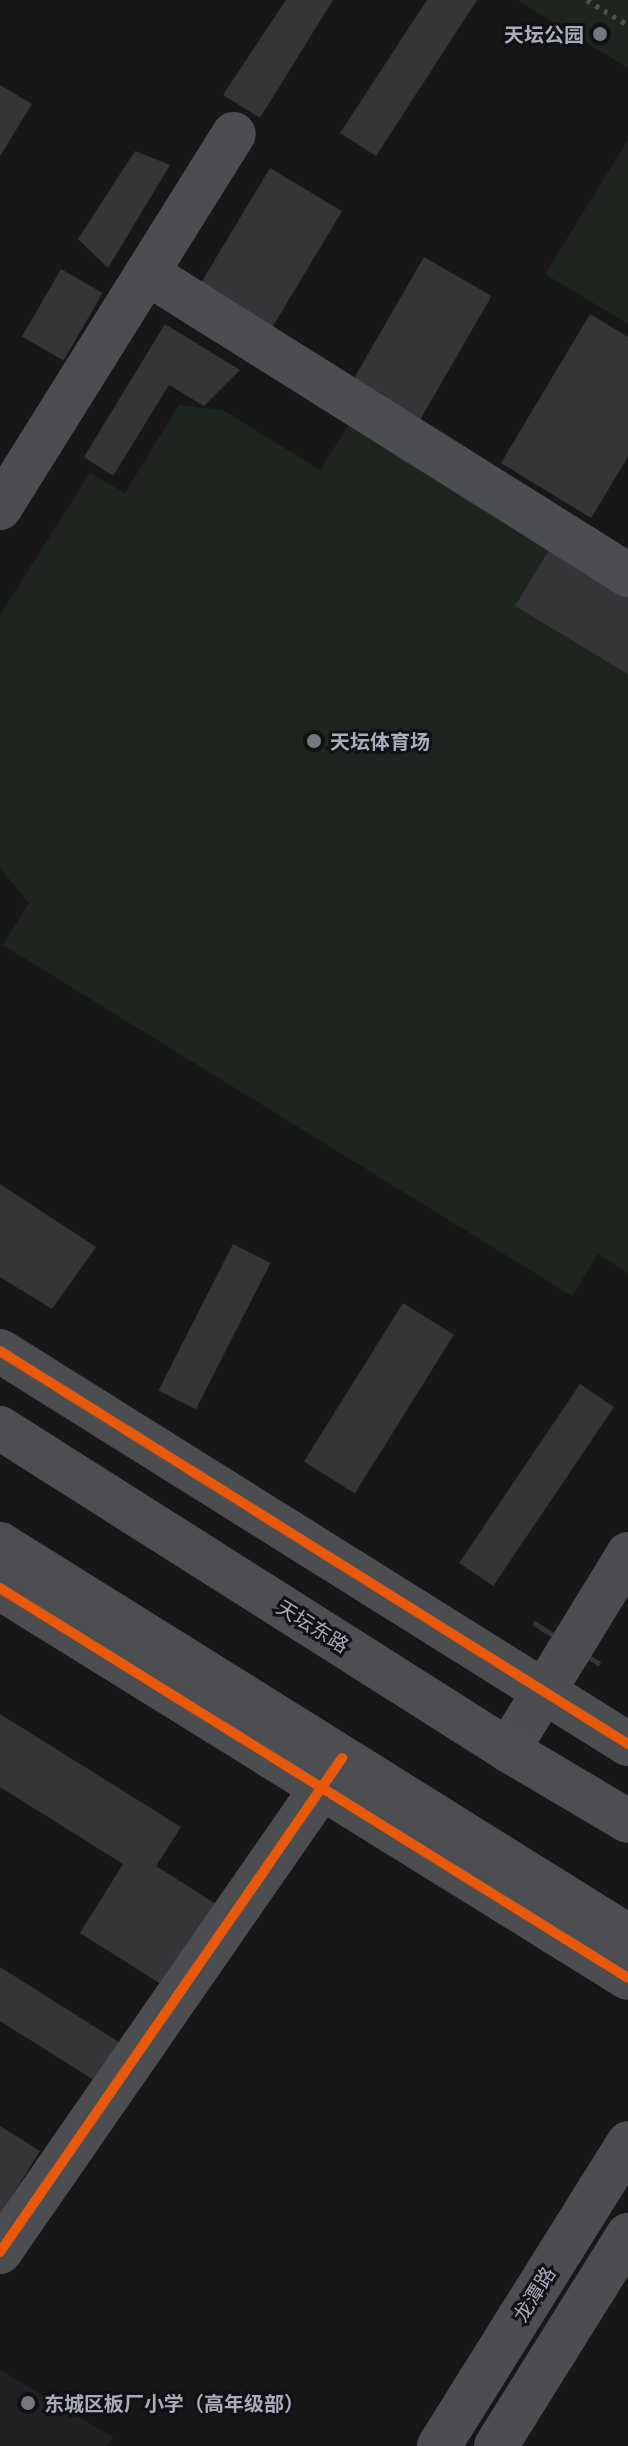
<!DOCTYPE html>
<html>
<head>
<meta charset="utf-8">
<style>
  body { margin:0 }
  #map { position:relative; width:628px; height:2446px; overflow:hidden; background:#171717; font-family:"Noto Sans","Noto Sans SC",sans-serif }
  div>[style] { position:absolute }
  .built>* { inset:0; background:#212124 }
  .green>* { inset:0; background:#1d251e }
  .building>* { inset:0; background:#353537; transform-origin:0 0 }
  .path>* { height:5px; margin-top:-2.5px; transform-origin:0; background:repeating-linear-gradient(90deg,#4d4e52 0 4px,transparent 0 10px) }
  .minor>* { height:44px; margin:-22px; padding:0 22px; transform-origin:22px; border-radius:22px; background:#4b4d50 }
  .major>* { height:44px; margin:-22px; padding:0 22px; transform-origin:22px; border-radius:22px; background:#4e4e52 }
  .cycleway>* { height:10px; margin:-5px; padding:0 5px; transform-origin:5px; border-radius:5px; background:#e8590c }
  .dots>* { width:22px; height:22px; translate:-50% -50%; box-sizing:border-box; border:4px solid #111113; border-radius:50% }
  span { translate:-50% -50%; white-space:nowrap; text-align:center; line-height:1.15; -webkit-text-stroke:6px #111113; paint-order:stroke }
  .poi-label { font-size:20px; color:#a7acba; font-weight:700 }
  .right { translate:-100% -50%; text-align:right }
  .left { translate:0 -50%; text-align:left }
  .street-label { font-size:20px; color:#a7acba }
</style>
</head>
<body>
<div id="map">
  <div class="built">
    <i style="clip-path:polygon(0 2370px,113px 2437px,107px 2446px,0 2446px)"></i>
  </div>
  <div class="green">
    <i style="clip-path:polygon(517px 0,628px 0,628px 68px)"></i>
    <i style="clip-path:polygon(628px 140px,628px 324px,545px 274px)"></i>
    <i style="clip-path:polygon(179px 405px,223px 410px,320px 470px,351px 421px,628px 592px,628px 1273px,598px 1254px,572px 1296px,3px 945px,29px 903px,0 868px,0 615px,90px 473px,125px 493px)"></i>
  </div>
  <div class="building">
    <i style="clip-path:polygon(286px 0,333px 0,260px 118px,223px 95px)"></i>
    <i style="clip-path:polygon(427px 0,477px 0,376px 156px,340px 133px)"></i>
    <i style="clip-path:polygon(0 85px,32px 104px,0 156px)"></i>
    <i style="clip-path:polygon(135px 151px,170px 165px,108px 268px,78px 239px)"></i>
    <i style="left:270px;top:168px;width:84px;height:146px;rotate:31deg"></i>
    <i style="left:424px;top:257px;width:78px;height:144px;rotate:30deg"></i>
    <i style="left:61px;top:269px;width:48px;height:78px;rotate:30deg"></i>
    <i style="clip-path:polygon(590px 314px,628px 337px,628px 457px,591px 518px,501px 463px)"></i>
    <i style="clip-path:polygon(165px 324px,240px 370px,204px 406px,169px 385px,113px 476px,84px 457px)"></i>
    <i style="clip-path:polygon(552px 545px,628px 592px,628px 674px,515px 606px)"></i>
    <i style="clip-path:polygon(0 1184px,96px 1247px,52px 1309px,0 1277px)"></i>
    <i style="left:233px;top:1244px;width:42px;height:164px;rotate:27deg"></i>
    <i style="left:403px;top:1303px;width:60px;height:187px;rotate:32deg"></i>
    <i style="left:580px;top:1384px;width:41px;height:216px;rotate:34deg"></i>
    <i style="left:535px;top:1621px;width:78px;height:5px;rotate:32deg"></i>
    <i style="clip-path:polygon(0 1714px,181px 1827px,156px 1866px,216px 1904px,164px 1986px,80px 1933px,123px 1864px,0 1787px)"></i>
    <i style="clip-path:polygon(0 1967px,122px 2044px,97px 2082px,0 2021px)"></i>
    <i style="clip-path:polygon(0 2126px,40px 2151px,0 2215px)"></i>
  </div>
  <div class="path">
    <i style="left:587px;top:0;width:48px;rotate:31.4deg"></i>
  </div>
  <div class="minor">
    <i style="left:147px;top:273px;width:568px;rotate:32.12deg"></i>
    <i style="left:0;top:508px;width:441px;rotate:-58deg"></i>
    <i style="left:0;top:1351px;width:741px;rotate:32.04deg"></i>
    <i style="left:0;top:1588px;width:739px;rotate:31.84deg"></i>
    <i style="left:508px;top:1750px;width:230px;rotate:-58.5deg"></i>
    <i style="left:0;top:2252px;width:594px;rotate:-55.29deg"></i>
    <i style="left:439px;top:2446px;width:357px;rotate:-58deg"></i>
    <i style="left:496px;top:2446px;width:249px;rotate:-58deg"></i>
  </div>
  <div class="major">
    <i style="left:0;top:1428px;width:601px;rotate:32.37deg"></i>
    <i style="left:508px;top:1750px;width:139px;rotate:30.6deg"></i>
    <i style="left:0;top:1544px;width:740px;rotate:31.97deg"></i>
  </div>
  <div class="cycleway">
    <i style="left:0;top:1351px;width:741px;rotate:32.04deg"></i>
    <i style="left:0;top:1588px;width:739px;rotate:31.84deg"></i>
    <i style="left:0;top:2252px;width:601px;rotate:-55.3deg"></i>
  </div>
  <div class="dots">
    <i style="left:600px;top:34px;background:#757881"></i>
    <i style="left:314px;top:741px;background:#757881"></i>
    <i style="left:28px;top:2403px;background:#757881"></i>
  </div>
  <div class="poi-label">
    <span class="right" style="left:584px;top:34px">天坛公园</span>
    <span class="left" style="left:330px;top:741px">天坛体育场</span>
    <span class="left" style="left:44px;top:2403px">东城区板厂小学（高年级部）</span>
  </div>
  <div class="street-label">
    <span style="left:313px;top:1626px;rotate:32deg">天坛东路</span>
    <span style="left:534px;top:2294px;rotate:-58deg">龙潭路</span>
  </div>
</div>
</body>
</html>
